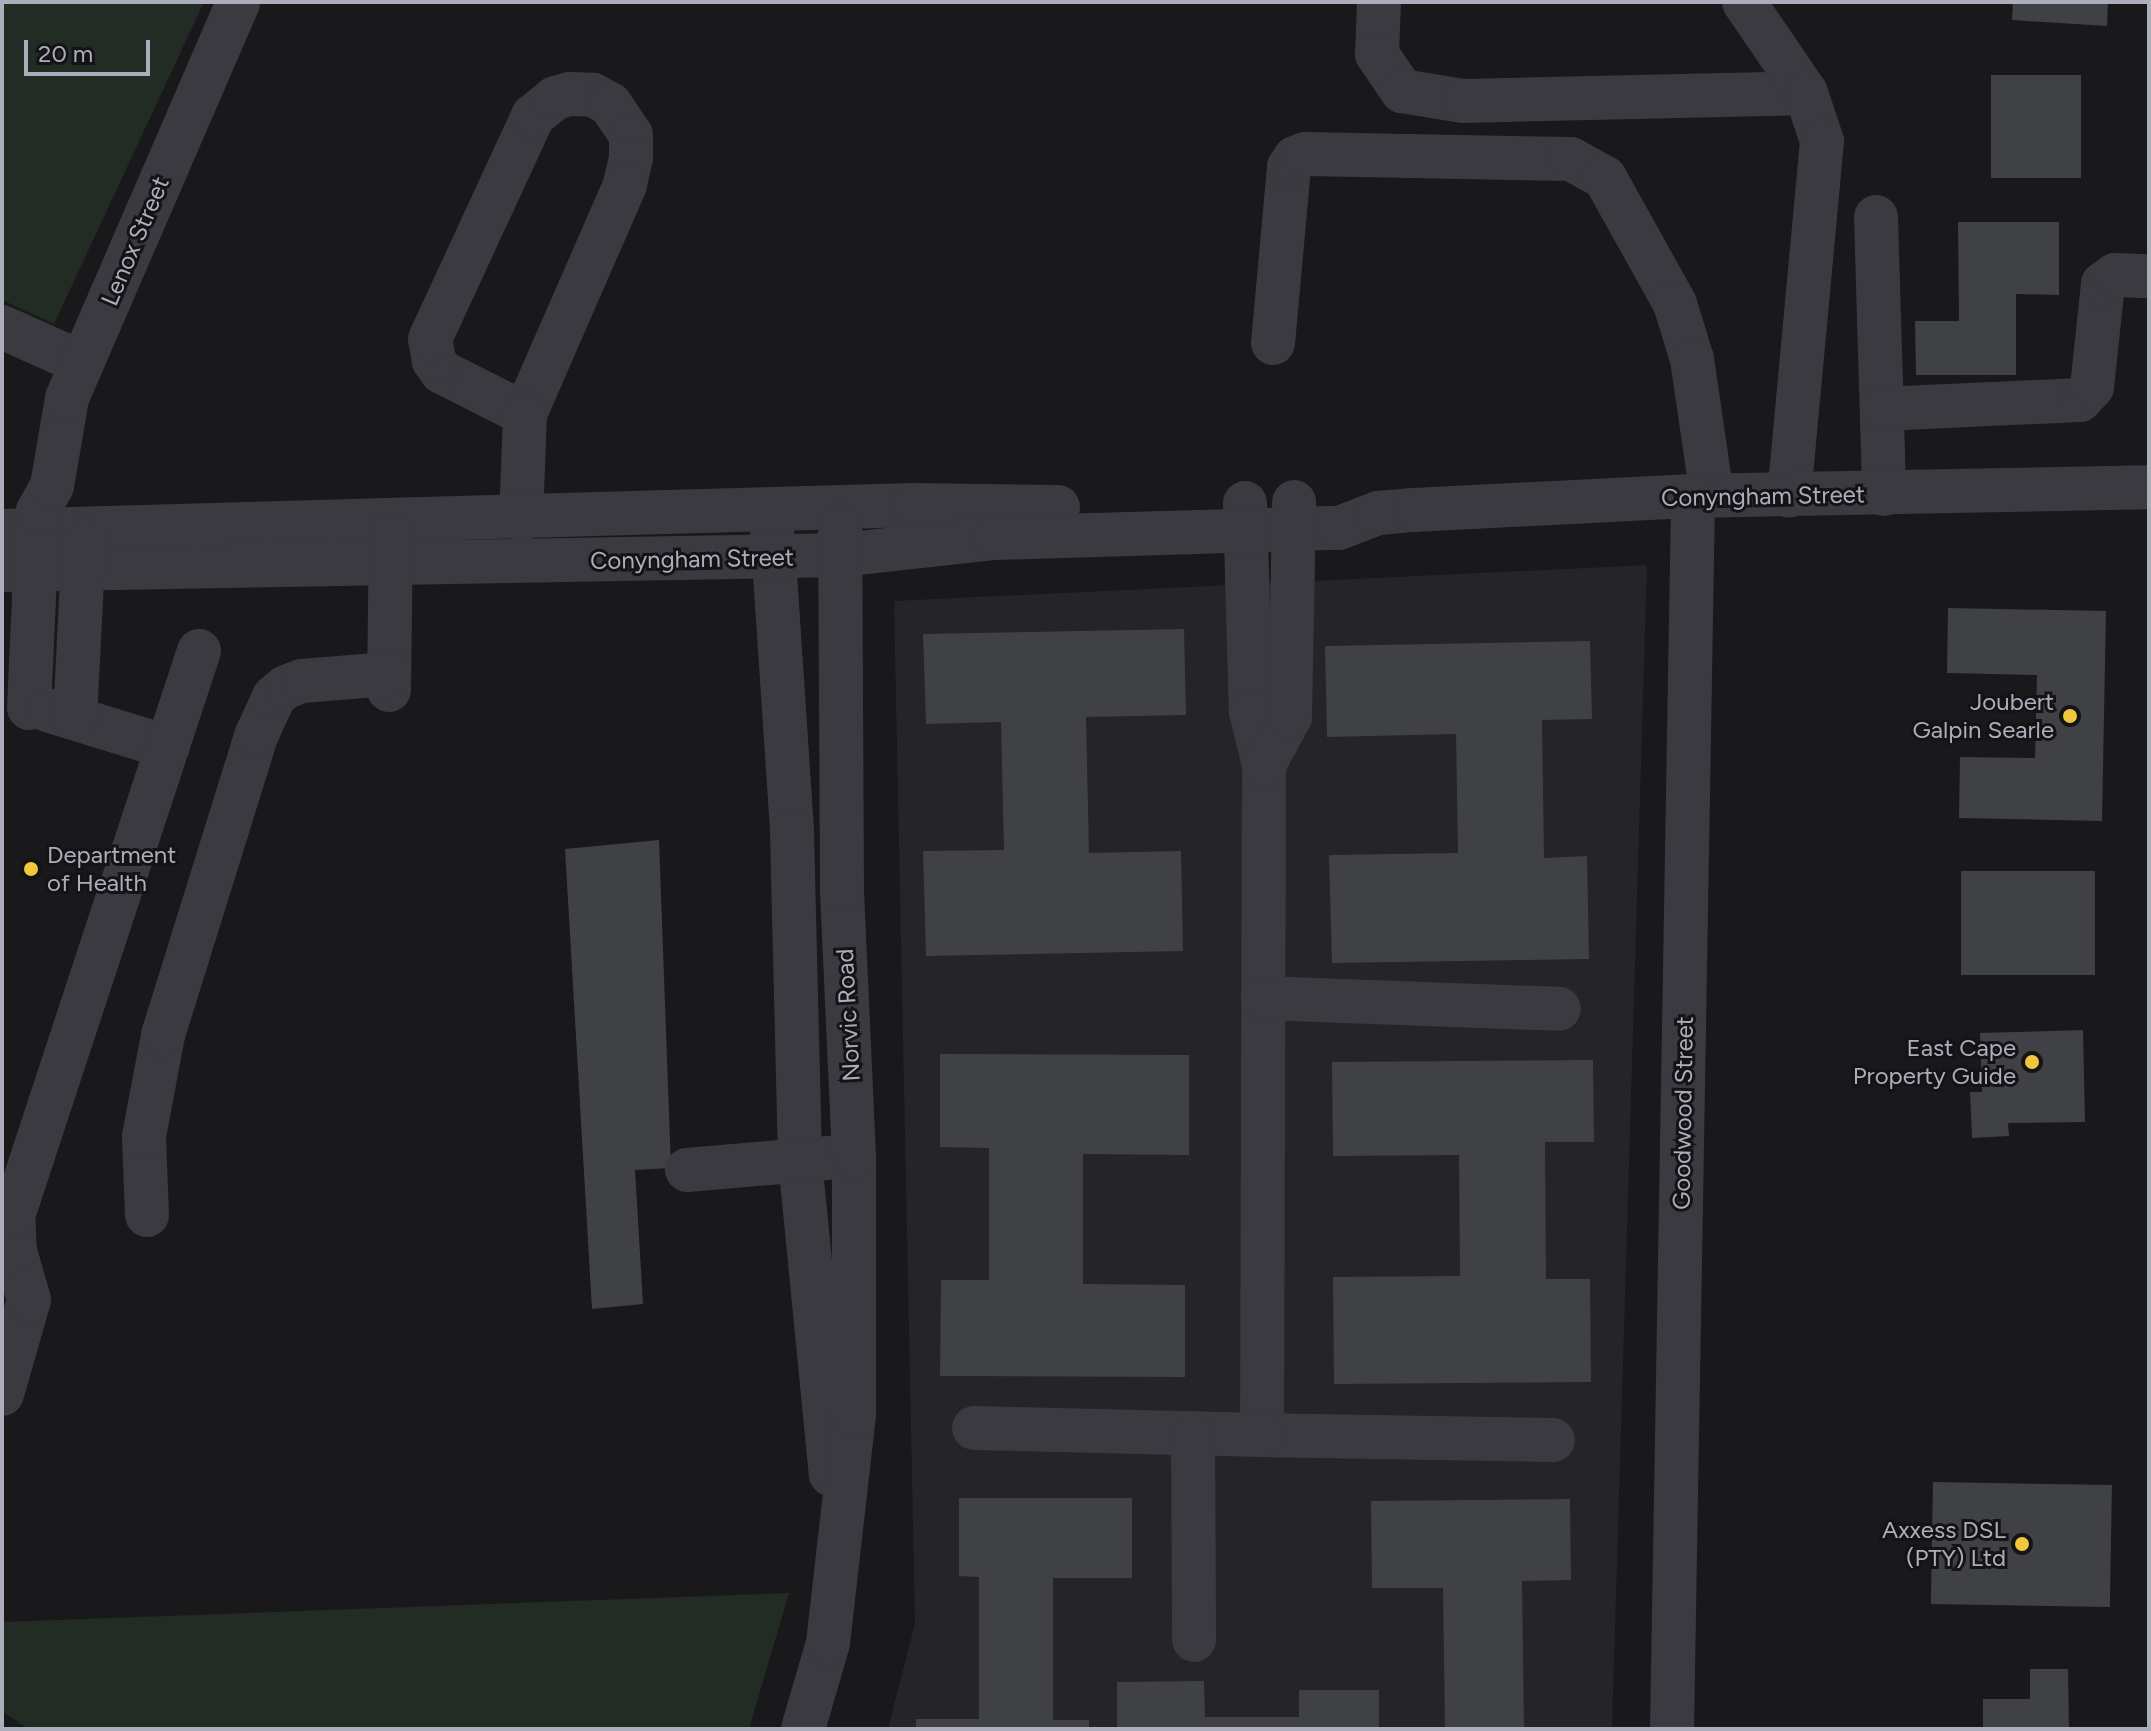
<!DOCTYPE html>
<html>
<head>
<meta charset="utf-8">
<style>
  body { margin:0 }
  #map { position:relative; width:2151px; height:1731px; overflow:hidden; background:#19191b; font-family:Figtree,sans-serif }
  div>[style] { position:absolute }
  .built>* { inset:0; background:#252528 }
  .green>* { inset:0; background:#232b25 }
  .building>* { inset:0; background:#404145; transform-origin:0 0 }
  .minor>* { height:44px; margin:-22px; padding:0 22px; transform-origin:22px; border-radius:22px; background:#3a3a40 }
  .dots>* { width:22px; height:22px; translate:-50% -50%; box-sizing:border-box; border:4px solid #141416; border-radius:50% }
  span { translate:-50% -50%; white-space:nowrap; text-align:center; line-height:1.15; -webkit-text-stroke:6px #141416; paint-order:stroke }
  .street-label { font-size:24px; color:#acafbb }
  .poi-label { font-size:24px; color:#acafbb }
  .right { translate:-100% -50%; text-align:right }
  .left { translate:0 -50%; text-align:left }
  .frame { position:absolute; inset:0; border:4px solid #acafbb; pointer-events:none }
  .scale { position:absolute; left:24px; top:40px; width:126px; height:36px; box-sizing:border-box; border:4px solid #acafbb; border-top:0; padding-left:10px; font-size:24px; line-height:28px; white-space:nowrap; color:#acafbb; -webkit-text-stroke:6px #141416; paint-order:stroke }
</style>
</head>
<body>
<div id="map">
  <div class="built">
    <i style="clip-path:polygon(1647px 565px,1612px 1729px,888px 1729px,915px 1623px,894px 601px)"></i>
  </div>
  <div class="green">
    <i style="clip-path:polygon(2px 2px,204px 2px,54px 324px,2px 300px)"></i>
    <i style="clip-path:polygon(789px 1593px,749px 1729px,28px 1729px,2px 1711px,2px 1622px)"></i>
  </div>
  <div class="building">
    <i style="clip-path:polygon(2013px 2px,2108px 2px,2107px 26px,2012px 20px)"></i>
    <i style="left:1991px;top:75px;width:90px;height:103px"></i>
    <i style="clip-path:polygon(1958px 222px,2059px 222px,2059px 295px,2016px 294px,2016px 375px,1916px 375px,1915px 321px,1959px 321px)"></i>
    <i style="clip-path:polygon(1948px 608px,2106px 611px,2102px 821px,1959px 818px,1960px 757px,2035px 758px,2037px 675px,1947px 673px)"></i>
    <i style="clip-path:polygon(1184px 629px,1186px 715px,1086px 717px,1089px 853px,1181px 851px,1183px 951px,926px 956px,923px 851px,1004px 850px,1001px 722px,926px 724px,923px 634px)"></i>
    <i style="clip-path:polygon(1590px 641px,1592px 719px,1542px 720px,1544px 858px,1587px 856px,1589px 959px,1332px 963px,1329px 855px,1458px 853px,1456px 734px,1327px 737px,1325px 646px)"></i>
    <i style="clip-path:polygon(659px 840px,671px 1168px,635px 1170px,643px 1304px,592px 1309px,565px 849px)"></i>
    <i style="left:1961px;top:871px;width:134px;height:104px"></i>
    <i style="clip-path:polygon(2083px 1030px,2085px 1122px,2008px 1123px,2009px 1136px,1972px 1138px,1970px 1092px,1982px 1092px,1980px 1033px)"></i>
    <i style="clip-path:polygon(940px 1054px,1189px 1055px,1189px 1155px,1083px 1154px,1083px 1284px,1185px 1285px,1185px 1377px,940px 1376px,941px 1280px,989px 1280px,989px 1148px,940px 1147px)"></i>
    <i style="clip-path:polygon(1593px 1060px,1594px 1142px,1545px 1142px,1546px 1279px,1590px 1279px,1591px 1382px,1334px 1384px,1333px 1277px,1460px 1276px,1459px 1155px,1333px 1156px,1332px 1062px)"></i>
    <i style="left:1933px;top:1482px;width:179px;height:122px;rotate:1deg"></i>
    <i style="clip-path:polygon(959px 1498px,1132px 1498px,1132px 1578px,1053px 1578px,1053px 1720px,1089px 1720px,1089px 1729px,916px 1729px,916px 1719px,979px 1719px,979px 1577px,959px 1576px)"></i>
    <i style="clip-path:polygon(1570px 1499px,1571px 1580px,1522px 1581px,1524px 1729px,1445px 1729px,1443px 1588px,1372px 1588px,1371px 1501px)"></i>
    <i style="clip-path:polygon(2030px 1669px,2068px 1669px,2069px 1729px,1983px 1729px,1983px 1699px,2030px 1699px)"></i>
    <i style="clip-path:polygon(1204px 1681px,1205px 1717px,1299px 1717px,1299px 1690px,1379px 1690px,1379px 1729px,1117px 1729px,1117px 1682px)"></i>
  </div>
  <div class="minor">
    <i style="left:1379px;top:2px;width:52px;rotate:92.2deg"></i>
    <i style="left:1377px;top:54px;width:45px;rotate:56deg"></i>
    <i style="left:1402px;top:91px;width:62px;rotate:9.3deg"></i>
    <i style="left:1463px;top:101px;width:343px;rotate:-1.3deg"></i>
    <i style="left:1744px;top:2px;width:110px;rotate:55.7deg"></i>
    <i style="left:1806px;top:93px;width:51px;rotate:71.6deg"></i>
    <i style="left:1822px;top:141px;width:356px;rotate:95.3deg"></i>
    <i style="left:570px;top:94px;width:23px;rotate:2deg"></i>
    <i style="left:593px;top:95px;width:19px;rotate:28deg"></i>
    <i style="left:610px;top:104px;width:37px;rotate:56deg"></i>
    <i style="left:631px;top:135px;width:23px;rotate:90deg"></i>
    <i style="left:631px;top:158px;width:28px;rotate:103deg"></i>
    <i style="left:625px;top:185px;width:250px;rotate:113.6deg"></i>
    <i style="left:525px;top:414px;width:93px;rotate:-153.2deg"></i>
    <i style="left:442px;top:372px;width:14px;rotate:-126deg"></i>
    <i style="left:434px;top:361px;width:22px;rotate:-100deg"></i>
    <i style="left:430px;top:339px;width:246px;rotate:-65.2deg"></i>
    <i style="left:533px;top:116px;width:28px;rotate:-39deg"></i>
    <i style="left:555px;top:98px;width:16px;rotate:-15deg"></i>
    <i style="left:1876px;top:217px;width:277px;rotate:88.3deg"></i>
    <i style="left:2px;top:327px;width:88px;rotate:24.2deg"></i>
    <i style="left:1273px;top:343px;width:177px;rotate:-84.8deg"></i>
    <i style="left:1289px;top:167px;width:11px;rotate:-56deg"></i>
    <i style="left:1295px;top:158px;width:11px;rotate:-22deg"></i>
    <i style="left:1305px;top:154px;width:266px;rotate:1.1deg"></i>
    <i style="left:1571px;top:159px;width:39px;rotate:29deg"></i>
    <i style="left:1605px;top:178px;width:144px;rotate:60.9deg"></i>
    <i style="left:1675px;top:304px;width:58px;rotate:72.8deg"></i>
    <i style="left:1692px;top:359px;width:138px;rotate:81.7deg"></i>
    <i style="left:1882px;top:409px;width:198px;rotate:-2.6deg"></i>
    <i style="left:2080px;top:400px;width:18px;rotate:-47deg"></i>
    <i style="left:2092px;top:387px;width:104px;rotate:-83.9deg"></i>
    <i style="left:2103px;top:284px;width:15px;rotate:-37deg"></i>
    <i style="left:2115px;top:275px;width:34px;rotate:2deg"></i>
    <i style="left:1245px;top:503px;width:209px;rotate:88.4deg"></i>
    <i style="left:1251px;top:712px;width:55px;rotate:76.2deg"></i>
    <i style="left:1264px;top:765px;width:670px;rotate:90.17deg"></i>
    <i style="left:1262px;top:1435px;width:291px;rotate:1deg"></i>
    <i style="left:521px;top:519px;width:105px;rotate:-87.8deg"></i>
    <i style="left:772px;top:529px;width:304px;rotate:86.2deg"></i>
    <i style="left:792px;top:832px;width:328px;rotate:88.6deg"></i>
    <i style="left:800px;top:1160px;width:316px;rotate:84.4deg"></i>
    <i style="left:2px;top:531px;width:911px;rotate:-1.63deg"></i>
    <i style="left:913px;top:505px;width:145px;rotate:0.8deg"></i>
    <i style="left:2px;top:570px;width:839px;rotate:-1.02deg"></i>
    <i style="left:841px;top:555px;width:155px;rotate:-6.3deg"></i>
    <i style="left:995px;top:538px;width:344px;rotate:-1.7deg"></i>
    <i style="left:1339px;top:528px;width:42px;rotate:-21deg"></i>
    <i style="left:1378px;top:513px;width:36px;rotate:-5deg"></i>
    <i style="left:1414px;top:510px;width:279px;rotate:-2.9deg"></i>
    <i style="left:1693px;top:496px;width:456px;rotate:-1.1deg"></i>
    <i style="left:389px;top:690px;width:156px;rotate:-89.3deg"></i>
    <i style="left:29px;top:708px;width:197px;rotate:-87.4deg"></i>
    <i style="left:38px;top:511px;width:29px;rotate:-61deg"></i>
    <i style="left:52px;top:486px;width:89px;rotate:-80.3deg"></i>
    <i style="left:67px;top:398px;width:431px;rotate:-66.6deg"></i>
    <i style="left:47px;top:710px;width:126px;rotate:17.1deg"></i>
    <i style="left:75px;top:718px;width:178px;rotate:-87.1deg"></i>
    <i style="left:1264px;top:765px;width:55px;rotate:-61.6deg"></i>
    <i style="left:1290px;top:717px;width:215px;rotate:-88.9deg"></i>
    <i style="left:1263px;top:998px;width:296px;rotate:2.1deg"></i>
    <i style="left:687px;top:1170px;width:142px;rotate:-4.9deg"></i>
    <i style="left:147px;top:1215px;width:79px;rotate:-92.2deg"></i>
    <i style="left:144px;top:1136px;width:103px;rotate:-79.3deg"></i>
    <i style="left:163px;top:1035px;width:315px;rotate:-72.7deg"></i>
    <i style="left:257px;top:734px;width:41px;rotate:-65.3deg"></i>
    <i style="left:274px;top:697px;width:16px;rotate:-40deg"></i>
    <i style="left:286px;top:687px;width:17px;rotate:-21deg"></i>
    <i style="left:302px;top:681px;width:87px;rotate:-4.6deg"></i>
    <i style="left:2px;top:1394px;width:98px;rotate:-74deg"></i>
    <i style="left:29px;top:1300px;width:51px;rotate:-105.9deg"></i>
    <i style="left:15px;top:1251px;width:35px;rotate:-93deg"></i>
    <i style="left:13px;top:1216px;width:595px;rotate:-71.78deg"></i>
    <i style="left:974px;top:1428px;width:288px;rotate:1.4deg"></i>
    <i style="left:1193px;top:1433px;width:207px;rotate:89.7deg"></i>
    <i style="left:803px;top:1729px;width:90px;rotate:-73.8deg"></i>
    <i style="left:828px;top:1643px;width:229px;rotate:-83.5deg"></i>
    <i style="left:854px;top:1415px;width:259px;rotate:-90deg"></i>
    <i style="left:854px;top:1156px;width:267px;rotate:-92.6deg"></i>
    <i style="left:842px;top:889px;width:364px;rotate:-90.3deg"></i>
    <i style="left:1672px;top:1729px;width:1233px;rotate:-89.02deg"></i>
  </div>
  <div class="dots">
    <i style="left:2070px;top:716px;background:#f1c73b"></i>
    <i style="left:31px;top:869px;background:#f1c73b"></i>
    <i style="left:2032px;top:1062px;background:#f1c73b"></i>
    <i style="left:2022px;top:1544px;background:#f1c73b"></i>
  </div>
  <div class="street-label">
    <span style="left:135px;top:241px;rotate:-67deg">Lenox Street</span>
    <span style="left:1763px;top:496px;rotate:-1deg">Conyngham Street</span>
    <span style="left:692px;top:559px;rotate:-1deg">Conyngham Street</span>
    <span style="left:848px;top:1015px;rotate:-93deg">Norvic Road</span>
    <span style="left:1683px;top:1113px;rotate:-89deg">Goodwood Street</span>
  </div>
  <div class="poi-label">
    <span class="right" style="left:2054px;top:716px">Joubert<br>Galpin Searle</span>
    <span class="left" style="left:47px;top:869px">Department<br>of Health</span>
    <span class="right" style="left:2016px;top:1062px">East Cape<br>Property Guide</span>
    <span class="right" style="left:2006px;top:1544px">Axxess DSL<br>(PTY) Ltd</span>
  </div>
  <div class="frame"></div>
  <div class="scale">20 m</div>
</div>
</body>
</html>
